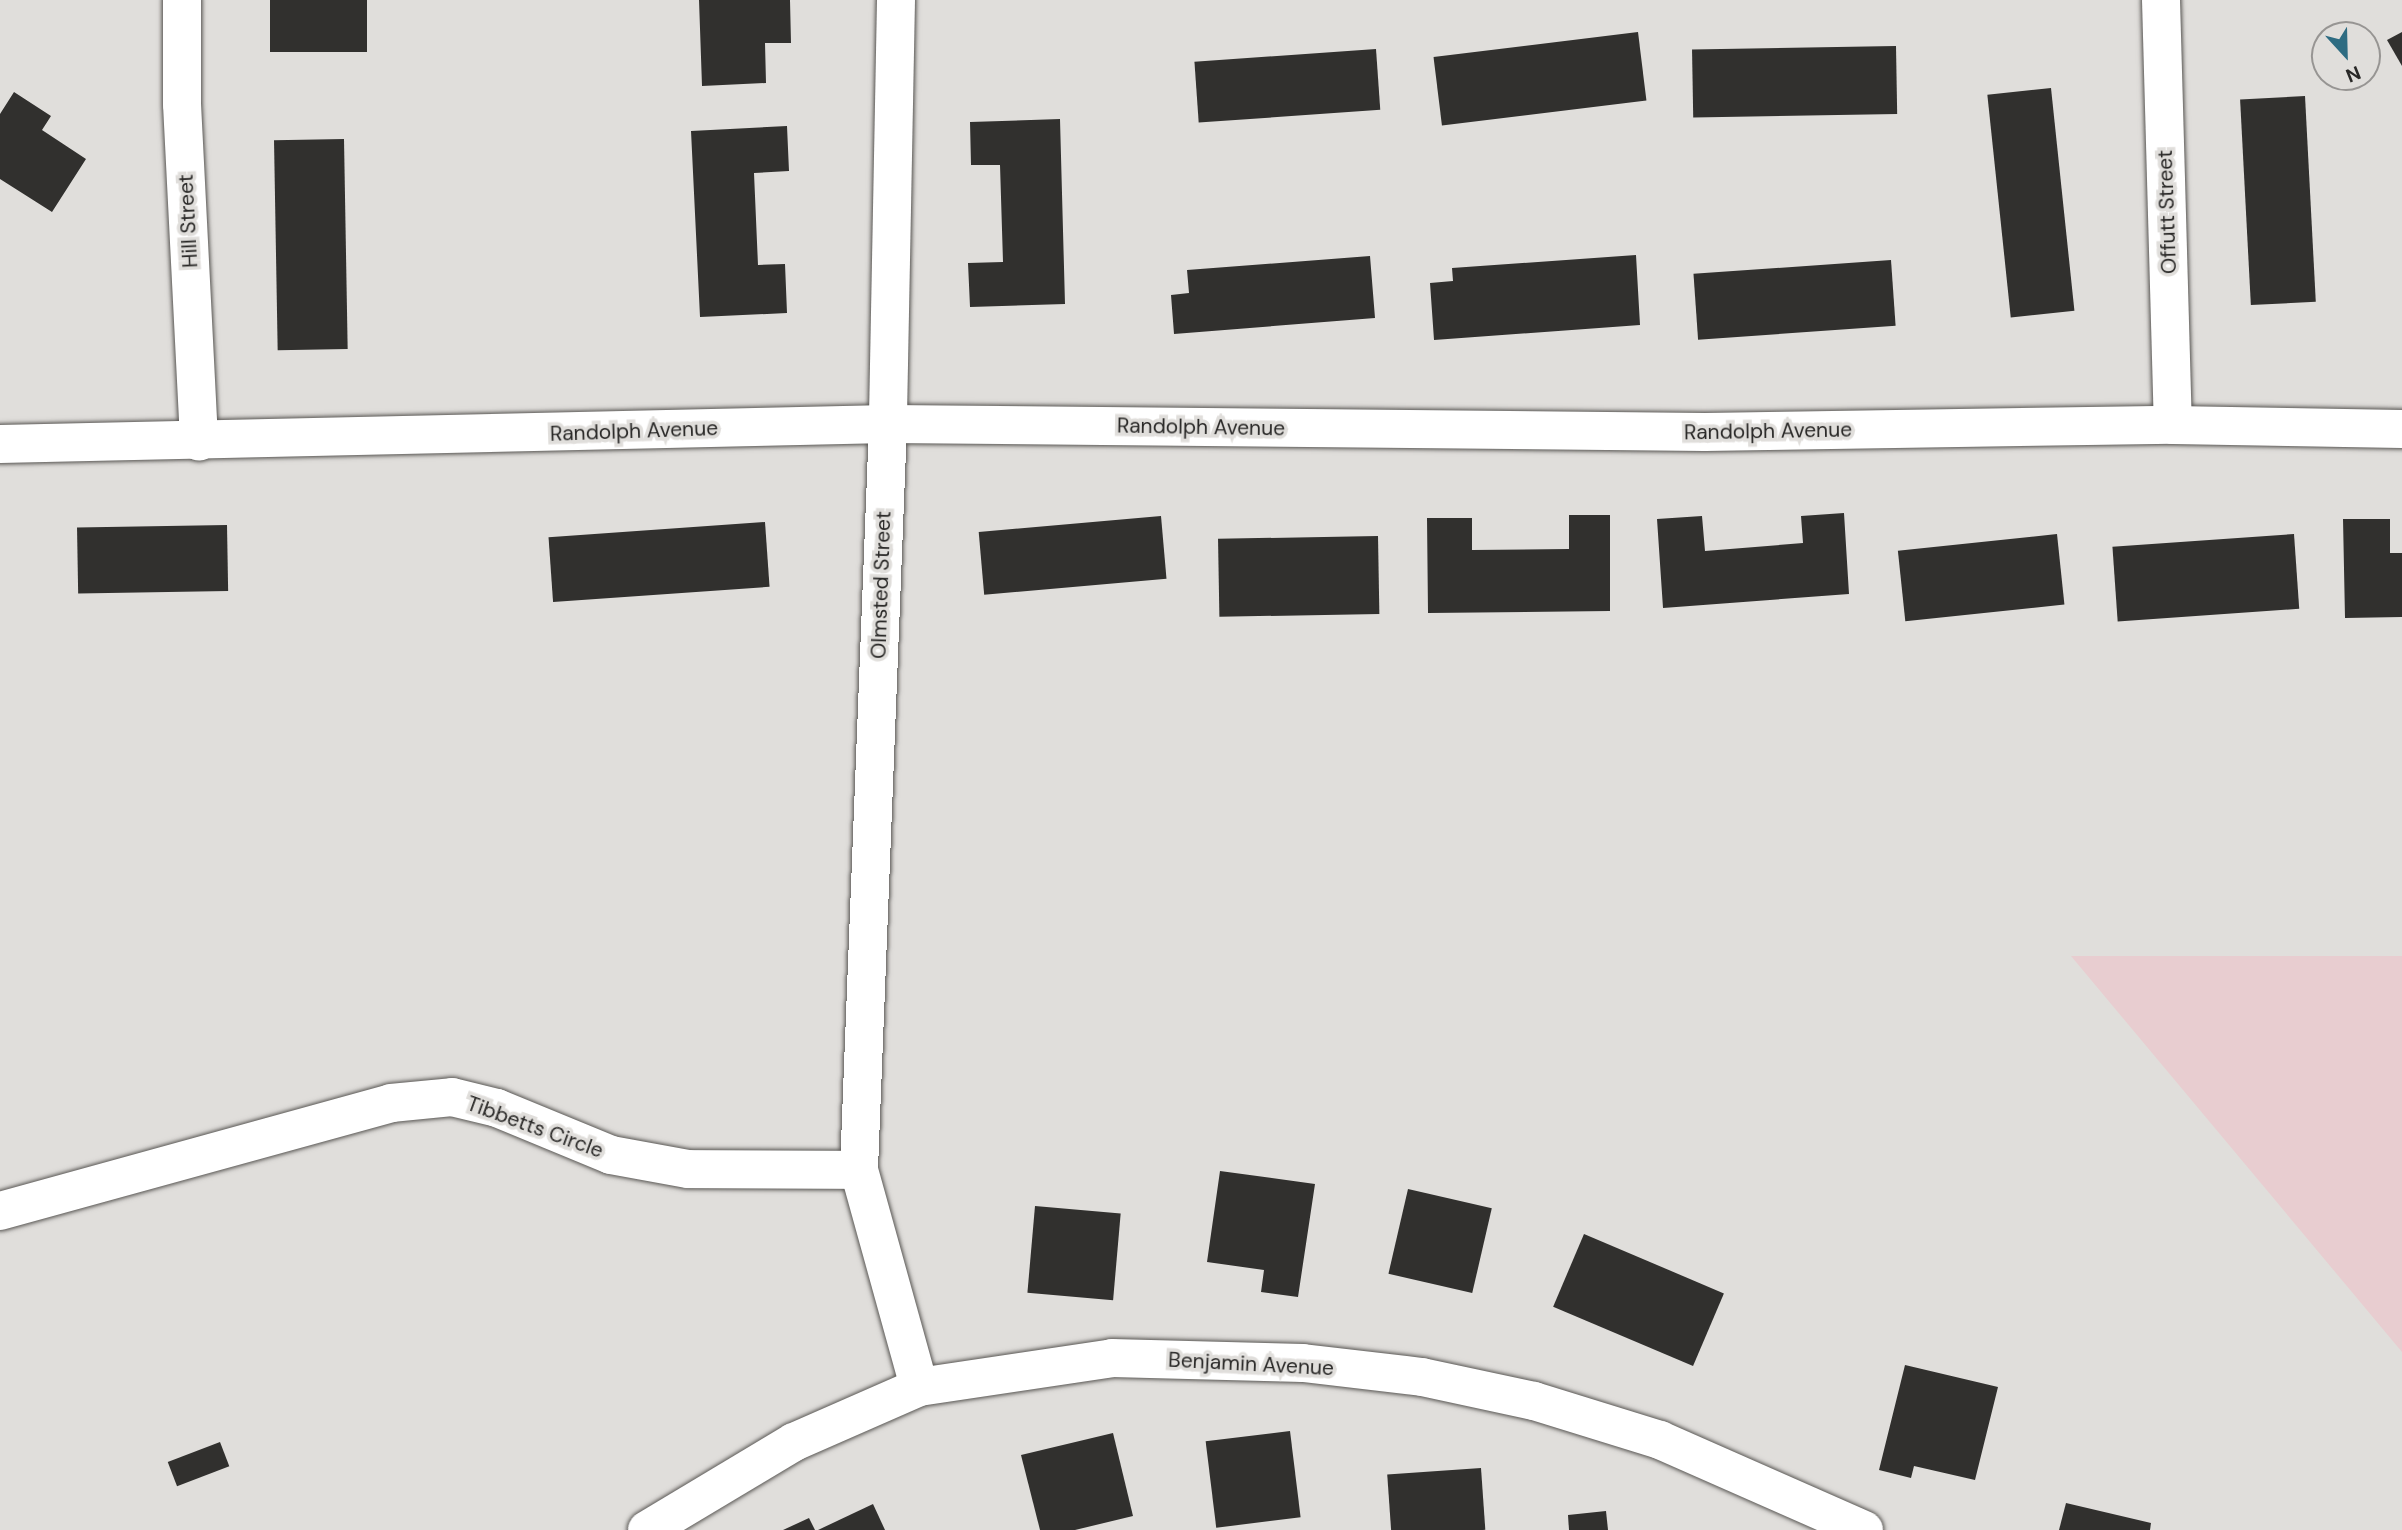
<!DOCTYPE html>
<html>
<head>
<meta charset="utf-8">
<style>
  body { margin:0 }
  #map { position:relative; width:2402px; height:1530px; overflow:hidden; background:#e0dedb; font-family:"DM Sans",sans-serif }
  div>[style] { position:absolute }
  .education>* { inset:0; background:#e8cdd0 }
  .building>* { inset:0; background:#31302e; transform-origin:0 0 }
  .roads { filter:drop-shadow(0 0 2px #595754) drop-shadow(0 0 2px #595754) }
  .street>* { height:38px; margin:-19px; padding:0 19px; transform-origin:19px; border-radius:19px; background:#fff }
  span { translate:-50% -50%; white-space:nowrap; text-align:center; line-height:1.15; -webkit-text-stroke:7px #e0dedb; paint-order:stroke }
  .street-label { font-size:21px; color:#292827 }
  .north { position:absolute; left:2311px; top:21px; width:70px; height:70px; box-sizing:border-box; background:#e0dedb; border:2px solid #979593; border-radius:50%; rotate:158deg; font-size:19px; font-weight:700; line-height:28px; text-align:center; color:#292827 }
  .north::after { content:''; display:block; margin:auto; width:24px; height:32px; background:#2e6c82; clip-path:polygon(50% 0,100% 100%,50% 72%,0 100%) }
</style>
</head>
<body>
<div id="map">
  <div class="education">
    <i style="clip-path:polygon(2071px 956px,2402px 956px,2402px 1352px)"></i>
  </div>
  <div class="building">
    <i style="left:270px;top:0;width:97px;height:52px"></i>
    <i style="clip-path:polygon(699px 0,790px 0,791px 43px,765px 43px,766px 83px,702px 86px)"></i>
    <i style="left:1638px;top:32px;width:69px;height:206px;rotate:83deg"></i>
    <i style="clip-path:polygon(2402px 32px,2402px 66px,2387px 40px)"></i>
    <i style="left:1896px;top:46px;width:68px;height:204px;rotate:89deg"></i>
    <i style="left:1376px;top:49px;width:61px;height:182px;rotate:86deg"></i>
    <i style="left:2051px;top:88px;width:224px;height:64px;rotate:84deg"></i>
    <i style="clip-path:polygon(14px 92px,51px 116px,42px 130px,86px 159px,52px 212px,0 179px,0 114px)"></i>
    <i style="left:2305px;top:96px;width:206px;height:65px;rotate:87deg"></i>
    <i style="clip-path:polygon(1060px 119px,1065px 304px,970px 307px,968px 263px,1003px 262px,1000px 165px,971px 165px,970px 122px)"></i>
    <i style="clip-path:polygon(787px 126px,789px 171px,754px 173px,758px 265px,785px 264px,787px 313px,700px 317px,691px 131px)"></i>
    <i style="left:344px;top:139px;width:210px;height:70px;rotate:89deg"></i>
    <i style="clip-path:polygon(1636px 255px,1640px 325px,1434px 340px,1430px 283px,1453px 281px,1452px 268px)"></i>
    <i style="clip-path:polygon(1370px 256px,1375px 318px,1174px 334px,1171px 295px,1189px 293px,1187px 270px)"></i>
    <i style="left:1891px;top:260px;width:66px;height:198px;rotate:86deg"></i>
    <i style="clip-path:polygon(1844px 513px,1849px 594px,1663px 608px,1657px 519px,1702px 516px,1705px 551px,1803px 543px,1801px 516px)"></i>
    <i style="clip-path:polygon(1569px 515px,1610px 515px,1610px 611px,1428px 613px,1427px 518px,1472px 518px,1472px 550px,1569px 549px)"></i>
    <i style="left:1161px;top:516px;width:63px;height:183px;rotate:85deg"></i>
    <i style="clip-path:polygon(2343px 519px,2390px 519px,2390px 553px,2402px 553px,2402px 617px,2345px 618px)"></i>
    <i style="left:765px;top:522px;width:65px;height:217px;rotate:86deg"></i>
    <i style="left:227px;top:525px;width:66px;height:150px;rotate:89deg"></i>
    <i style="left:2057px;top:534px;width:71px;height:160px;rotate:84deg"></i>
    <i style="left:2294px;top:534px;width:75px;height:182px;rotate:86deg"></i>
    <i style="left:1378px;top:536px;width:78px;height:160px;rotate:89deg"></i>
    <i style="clip-path:polygon(1220px 1171px,1315px 1184px,1298px 1297px,1261px 1292px,1264px 1270px,1207px 1262px)"></i>
    <i style="left:1408px;top:1189px;width:86px;height:87px;rotate:13deg"></i>
    <i style="left:1035px;top:1206px;width:86px;height:87px;rotate:5deg"></i>
    <i style="left:1584px;top:1234px;width:152px;height:79px;rotate:23deg"></i>
    <i style="clip-path:polygon(1905px 1365px,1998px 1387px,1975px 1480px,1914px 1466px,1911px 1478px,1879px 1470px)"></i>
    <i style="left:1290px;top:1431px;width:87px;height:85px;rotate:83deg"></i>
    <i style="clip-path:polygon(1113px 1433px,1133px 1516px,1075px 1530px,1040px 1530px,1021px 1455px)"></i>
    <i style="left:220px;top:1442px;width:26px;height:56px;rotate:69deg"></i>
    <i style="left:1481px;top:1468px;width:62px;height:94px;rotate:86deg"></i>
    <i style="clip-path:polygon(2066px 1503px,2151px 1523px,2150px 1530px,2059px 1530px)"></i>
    <i style="clip-path:polygon(873px 1504px,885px 1530px,818px 1530px)"></i>
    <i style="clip-path:polygon(1606px 1511px,1608px 1530px,1569px 1530px,1568px 1515px)"></i>
    <i style="clip-path:polygon(809px 1518px,815px 1530px,783px 1530px)"></i>
  </div>
  <div class="roads">
    <div class="street">
      <i style="left:182px;top:0;width:104px;rotate:90deg"></i>
      <i style="left:182px;top:104px;width:338px;rotate:87.1deg"></i>
      <i style="left:896px;top:0;width:424px;rotate:91.1deg"></i>
      <i style="left:888px;top:424px;width:747px;rotate:92.23deg"></i>
      <i style="left:859px;top:1170px;width:225px;rotate:74.5deg"></i>
      <i style="left:2161px;top:0;width:425px;rotate:88.4deg"></i>
      <i style="left:0;top:444px;width:888px;rotate:-1.29deg"></i>
      <i style="left:888px;top:424px;width:817px;rotate:0.56deg"></i>
      <i style="left:1705px;top:432px;width:468px;rotate:-0.9deg"></i>
      <i style="left:2173px;top:425px;width:229px;rotate:1deg"></i>
      <i style="left:0;top:1211px;width:406px;rotate:-15.4deg"></i>
      <i style="left:391px;top:1103px;width:61px;rotate:-5.6deg"></i>
      <i style="left:452px;top:1097px;width:46px;rotate:13.7deg"></i>
      <i style="left:497px;top:1108px;width:123px;rotate:22.4deg"></i>
      <i style="left:611px;top:1155px;width:78px;rotate:10.3deg"></i>
      <i style="left:688px;top:1169px;width:171px;rotate:0.3deg"></i>
      <i style="left:647px;top:1530px;width:171px;rotate:-30.9deg"></i>
      <i style="left:794px;top:1442px;width:137px;rotate:-23.7deg"></i>
      <i style="left:919px;top:1387px;width:195px;rotate:-8.5deg"></i>
      <i style="left:1112px;top:1358px;width:191px;rotate:1.5deg"></i>
      <i style="left:1303px;top:1363px;width:120px;rotate:6.7deg"></i>
      <i style="left:1422px;top:1377px;width:115px;rotate:12.1deg"></i>
      <i style="left:1534px;top:1401px;width:132px;rotate:17.2deg"></i>
      <i style="left:1660px;top:1440px;width:223px;rotate:23.8deg"></i>
    </div>
  </div>
  <div class="street-label">
    <span style="left:2167px;top:212px;rotate:-92deg">Offutt Street</span>
    <span style="left:188px;top:221px;rotate:-93deg">Hill Street</span>
    <span style="left:1201px;top:427px;rotate:1deg">Randolph Avenue</span>
    <span style="left:634px;top:431px;rotate:-2deg">Randolph Avenue</span>
    <span style="left:1768px;top:431px;rotate:-1deg">Randolph Avenue</span>
    <span style="left:881px;top:585px;rotate:-88deg">Olmsted Street</span>
    <span style="left:535px;top:1127px;rotate:20deg">Tibbetts Circle</span>
    <span style="left:1251px;top:1364px;rotate:3deg">Benjamin Avenue</span>
  </div>
  <div class="north">N</div>
</div>
</body>
</html>
